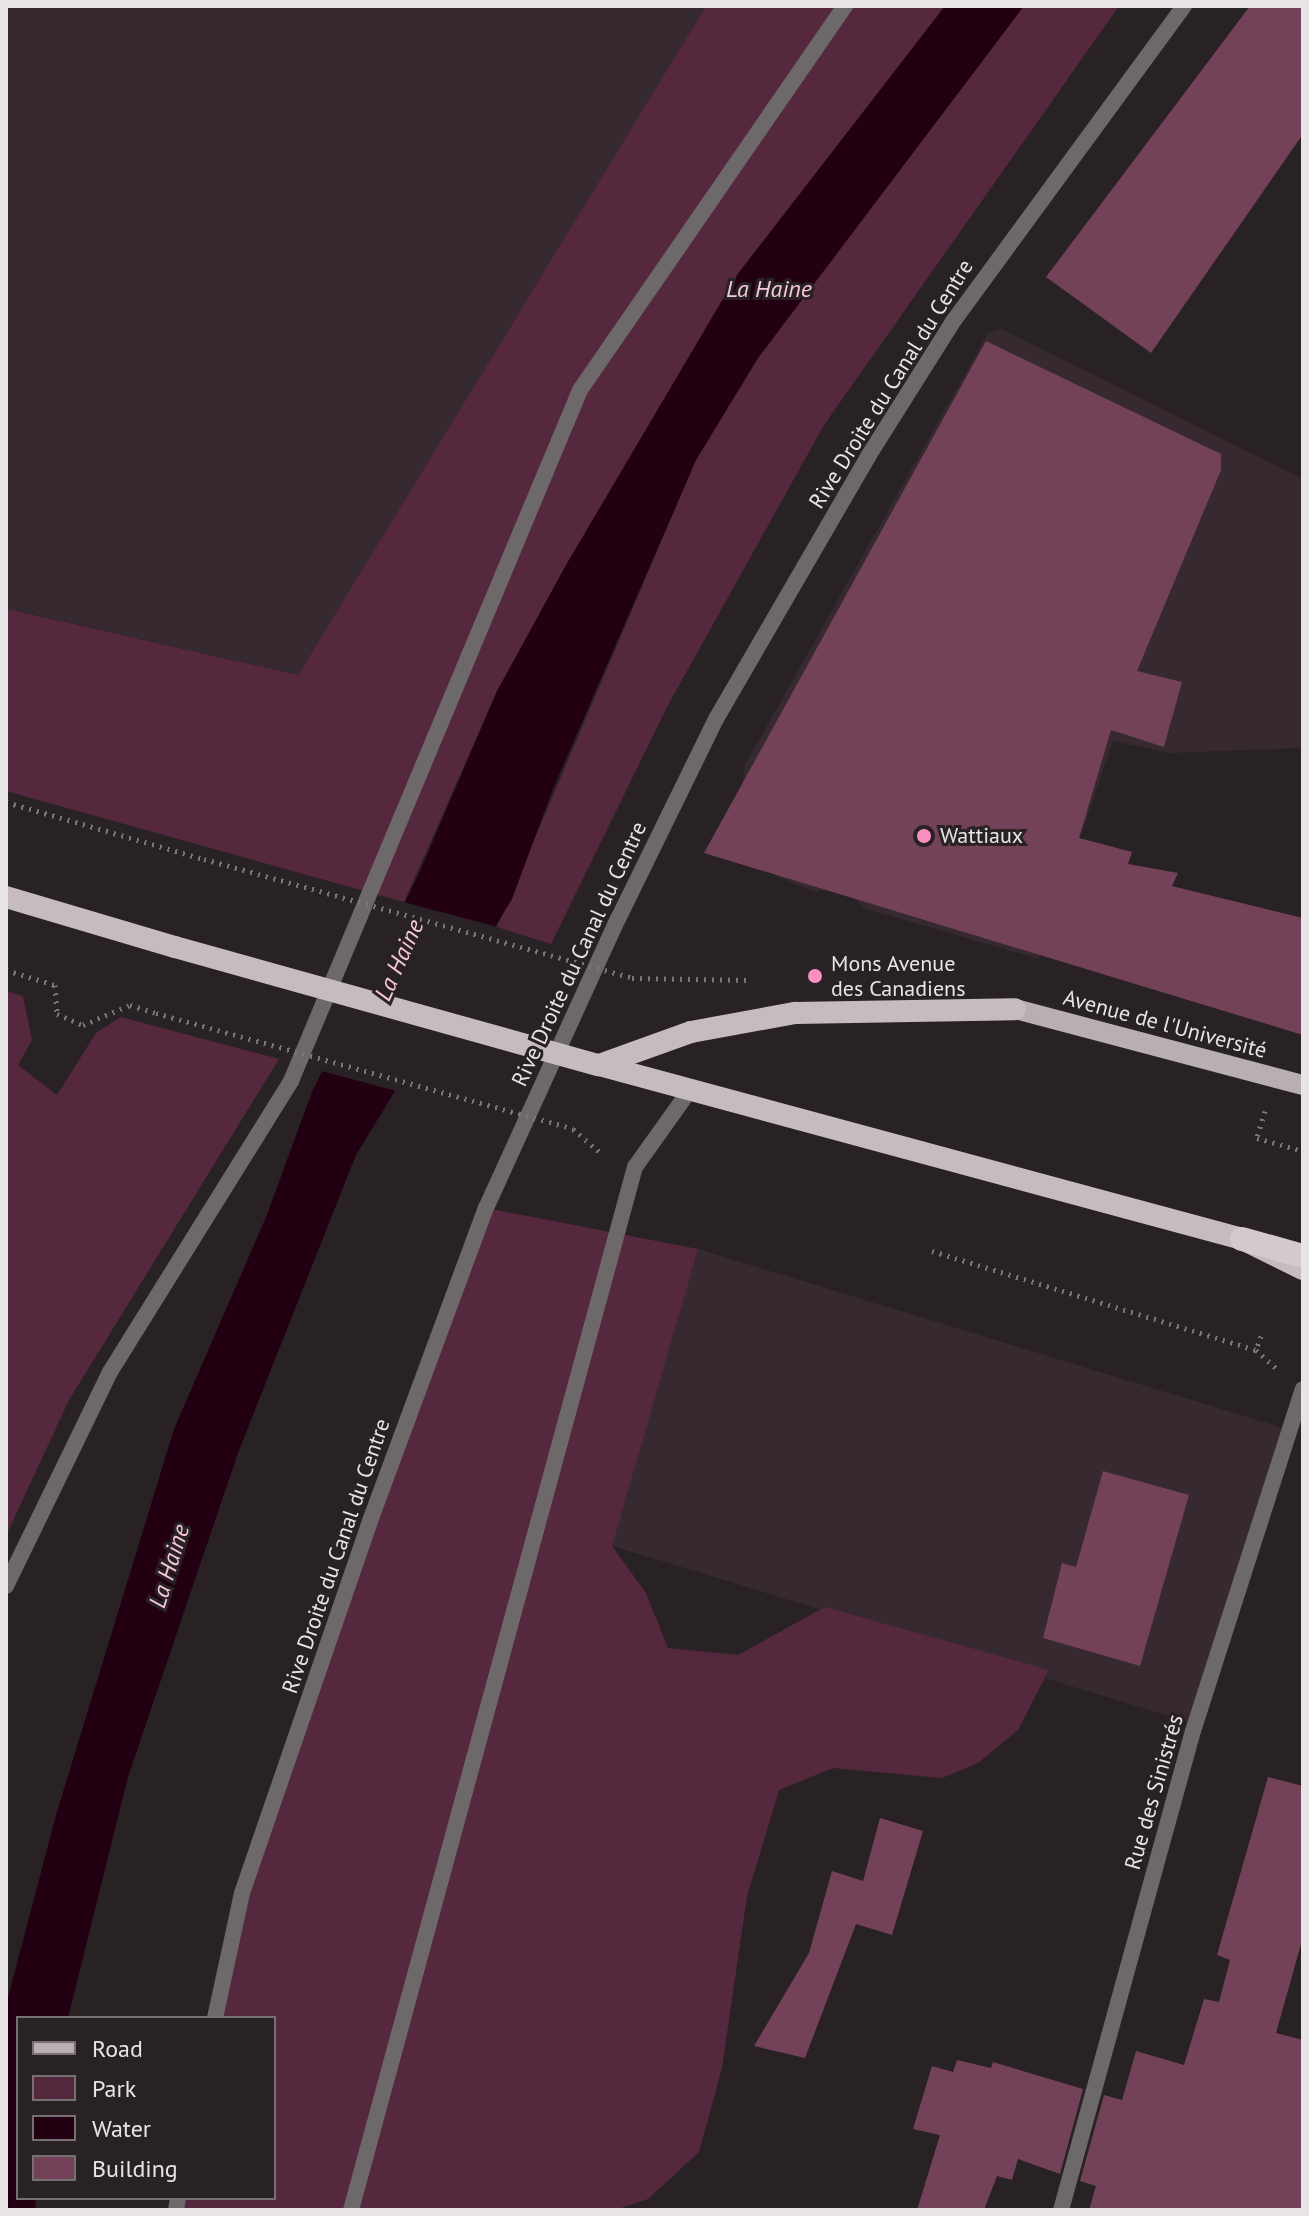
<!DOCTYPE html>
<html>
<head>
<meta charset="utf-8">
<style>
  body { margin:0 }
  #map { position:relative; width:1309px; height:2216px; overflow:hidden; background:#292225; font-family:"PT Sans",sans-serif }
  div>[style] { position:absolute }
  .built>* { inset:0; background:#36292f; transform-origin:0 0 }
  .green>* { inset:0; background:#55283e }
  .water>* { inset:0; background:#201 }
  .pier>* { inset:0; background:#292225 }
  .building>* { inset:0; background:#734158 }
  .path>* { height:5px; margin-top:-2.5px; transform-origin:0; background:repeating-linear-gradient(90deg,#7c7578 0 2px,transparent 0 8px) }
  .service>* { height:16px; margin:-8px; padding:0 8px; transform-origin:8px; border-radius:8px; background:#6d696b }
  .minor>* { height:16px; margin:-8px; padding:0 8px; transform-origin:8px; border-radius:8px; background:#6d696b }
  .tertiary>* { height:16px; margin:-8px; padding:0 8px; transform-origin:8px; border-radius:8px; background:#6d696b }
  .primary>* { height:20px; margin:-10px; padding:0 10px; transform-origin:10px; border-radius:10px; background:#b7afb2 }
  .trunk>* { height:22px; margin:-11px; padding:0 11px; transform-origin:11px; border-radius:11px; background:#c6bcc0 }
  .motorway>* { height:24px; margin:-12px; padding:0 12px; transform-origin:12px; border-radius:12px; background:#d4cace }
  .path-bridge>* { height:5px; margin-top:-2.5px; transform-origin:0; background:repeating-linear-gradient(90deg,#7c7578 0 2px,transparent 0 8px) }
  .trunk-bridge>* { height:22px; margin:-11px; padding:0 11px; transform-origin:11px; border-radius:11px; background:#c6bcc0 }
  .dots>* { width:22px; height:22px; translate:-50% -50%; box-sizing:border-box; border:4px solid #292225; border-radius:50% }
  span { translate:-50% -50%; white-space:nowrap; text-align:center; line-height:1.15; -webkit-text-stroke:6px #292225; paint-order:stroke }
  .street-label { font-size:22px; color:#e9e4e6 }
  .poi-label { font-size:22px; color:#e9e4e6 }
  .left { translate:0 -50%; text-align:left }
  .water-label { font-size:24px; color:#f8c6db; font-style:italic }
  .frame { position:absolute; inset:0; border:8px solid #e9e4e6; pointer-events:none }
  .legend { position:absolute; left:16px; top:2016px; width:260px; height:184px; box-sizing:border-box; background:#292225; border:2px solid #767072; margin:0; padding:10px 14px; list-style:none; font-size:24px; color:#e9e4e6 }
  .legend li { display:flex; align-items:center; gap:16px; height:40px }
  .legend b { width:40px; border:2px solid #767072 }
</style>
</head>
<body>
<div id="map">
  <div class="built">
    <i style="clip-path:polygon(6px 6px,706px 6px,298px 675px,6px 608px)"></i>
    <i style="clip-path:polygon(1001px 329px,1303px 479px,1303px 748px,1168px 753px,1113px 741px,1039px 959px,863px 908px,846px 887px,815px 892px,778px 877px,763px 864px,742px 786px,745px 765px,988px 333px)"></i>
    <i style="left:698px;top:1249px;width:615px;height:309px;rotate:17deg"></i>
  </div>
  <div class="green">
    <i style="clip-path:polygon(706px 6px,945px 6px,737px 275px,497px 691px,404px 902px,6px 791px,8px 609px,298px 675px)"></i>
    <i style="clip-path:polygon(1022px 6px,1119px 6px,824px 425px,667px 707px,551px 944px,497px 927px,696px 460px,758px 358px)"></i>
    <i style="clip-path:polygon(6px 991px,23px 996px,32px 1040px,18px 1065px,57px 1095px,96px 1033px,121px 1017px,279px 1059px,69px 1400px,6px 1536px)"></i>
    <i style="clip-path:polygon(486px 1208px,698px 1249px,612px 1546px,646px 1593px,668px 1648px,738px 1655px,825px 1607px,1049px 1670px,1018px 1730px,978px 1763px,942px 1778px,833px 1768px,779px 1790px,747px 1896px,722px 2068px,699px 2152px,648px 2199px,615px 2210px,176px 2210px,178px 2198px,274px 2198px,274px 2018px,215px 2018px,242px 1893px)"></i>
  </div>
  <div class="water">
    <i style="clip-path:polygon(945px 6px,1024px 6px,758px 358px,696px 460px,553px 789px,512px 899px,356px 1155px,238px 1453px,128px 1777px,68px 2018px,18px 2018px,18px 2198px,36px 2198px,35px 2210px,6px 2210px,6px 2005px,56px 1815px,174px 1429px,266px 1217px,312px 1092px,420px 871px,497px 691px,566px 565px,737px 275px)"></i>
  </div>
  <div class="pier">
    <i style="clip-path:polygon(400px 901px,501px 928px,400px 1092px,318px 1070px)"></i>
  </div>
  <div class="building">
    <i style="clip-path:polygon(1250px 6px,1303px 6px,1303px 134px,1151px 353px,1046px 277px)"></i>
    <i style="clip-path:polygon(986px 341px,1221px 454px,1221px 470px,1137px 671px,1182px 682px,1164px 747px,1111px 730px,1079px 838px,1132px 852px,1128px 864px,1178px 873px,1172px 886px,1303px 918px,1303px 1035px,704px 853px)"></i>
    <i style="clip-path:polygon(1103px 1471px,1189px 1495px,1140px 1666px,1043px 1638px,1062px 1563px,1076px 1567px)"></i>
    <i style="clip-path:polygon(1268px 1777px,1303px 1786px,1303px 1937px,1276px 2033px,1303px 2040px,1303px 2210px,1089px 2210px,1096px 2186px,1080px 2181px,1104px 2095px,1122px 2100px,1136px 2051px,1184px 2065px,1204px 1999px,1219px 2002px,1230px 1960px,1217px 1955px)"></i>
    <i style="clip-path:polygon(880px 1818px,923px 1831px,892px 1935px,856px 1924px,805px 2058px,754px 2046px,809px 1953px,832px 1871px,863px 1881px)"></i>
    <i style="clip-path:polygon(957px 2060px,991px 2068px,993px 2062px,1083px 2089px,1060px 2174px,1018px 2159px,1012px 2180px,997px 2176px,984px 2210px,917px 2210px,940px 2135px,913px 2129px,932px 2066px,953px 2072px)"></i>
  </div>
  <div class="path">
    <i style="left:6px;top:802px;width:206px;rotate:16.1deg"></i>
    <i style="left:6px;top:970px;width:51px;rotate:17deg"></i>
    <i style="left:55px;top:985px;width:29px;rotate:86deg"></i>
    <i style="left:57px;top:1014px;width:28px;rotate:23deg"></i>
    <i style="left:83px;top:1025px;width:51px;rotate:-23.1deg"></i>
    <i style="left:130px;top:1005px;width:27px;rotate:17deg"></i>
    <i style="left:632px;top:978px;width:117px;rotate:1deg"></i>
    <i style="left:1265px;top:1111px;width:28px;rotate:107deg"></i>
    <i style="left:1257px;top:1138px;width:48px;rotate:15.8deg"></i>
    <i style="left:573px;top:1129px;width:38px;rotate:41deg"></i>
    <i style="left:932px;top:1251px;width:339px;rotate:17deg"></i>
    <i style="left:1261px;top:1336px;width:15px;rotate:110deg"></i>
    <i style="left:1256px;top:1350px;width:28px;rotate:42deg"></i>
  </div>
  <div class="service">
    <i style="left:6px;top:1586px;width:238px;rotate:-64.1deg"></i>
    <i style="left:110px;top:1372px;width:343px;rotate:-58.1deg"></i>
    <i style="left:291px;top:1081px;width:749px;rotate:-67.3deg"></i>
    <i style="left:580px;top:390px;width:467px;rotate:-55.4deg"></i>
  </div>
  <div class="minor">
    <i style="left:215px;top:2018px;width:128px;rotate:-77.8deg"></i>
    <i style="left:242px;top:1893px;width:393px;rotate:-71deg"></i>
    <i style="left:370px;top:1521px;width:334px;rotate:-69.7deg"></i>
    <i style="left:486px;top:1208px;width:318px;rotate:-65.5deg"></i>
    <i style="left:618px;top:919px;width:223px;rotate:-63.9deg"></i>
    <i style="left:716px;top:719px;width:305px;rotate:-59.9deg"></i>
    <i style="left:869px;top:455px;width:156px;rotate:-57.8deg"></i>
    <i style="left:952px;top:323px;width:393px;rotate:-53.8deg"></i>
    <i style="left:176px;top:2210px;width:12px;rotate:-81deg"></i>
    <i style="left:1061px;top:2210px;width:497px;rotate:-74.6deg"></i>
    <i style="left:1193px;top:1731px;width:359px;rotate:-72.2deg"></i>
  </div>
  <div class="tertiary">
    <i style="left:351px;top:2210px;width:1081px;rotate:-74.77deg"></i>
    <i style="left:635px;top:1167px;width:95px;rotate:-54.5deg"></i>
  </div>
  <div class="primary">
    <i style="left:1015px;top:1009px;width:298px;rotate:14.8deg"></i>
  </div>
  <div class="trunk">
    <i style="left:6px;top:897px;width:176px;rotate:16.5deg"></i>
    <i style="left:599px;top:1065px;width:666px;rotate:15.14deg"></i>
    <i style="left:1242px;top:1239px;width:68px;rotate:26.2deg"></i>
    <i style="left:599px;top:1065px;width:98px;rotate:-19.7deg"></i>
    <i style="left:691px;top:1032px;width:106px;rotate:-10.4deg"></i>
    <i style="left:795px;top:1013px;width:220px;rotate:-1deg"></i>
  </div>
  <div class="motorway">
    <i style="left:1242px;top:1239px;width:63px;rotate:15.6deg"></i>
  </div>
  <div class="path-bridge">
    <i style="left:204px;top:859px;width:444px;rotate:15.5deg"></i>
    <i style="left:156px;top:1013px;width:433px;rotate:15.5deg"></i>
  </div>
  <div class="trunk-bridge">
    <i style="left:175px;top:947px;width:440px;rotate:15.6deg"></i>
  </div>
  <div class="dots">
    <i style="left:924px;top:836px;background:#fc8fc2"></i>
    <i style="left:815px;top:976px;background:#fc8fc2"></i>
  </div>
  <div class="street-label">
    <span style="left:891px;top:384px;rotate:-58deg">Rive Droite du Canal du Centre</span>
    <span style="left:579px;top:954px;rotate:-65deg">Rive Droite du Canal du Centre</span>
    <span style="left:1165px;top:1024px;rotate:15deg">Avenue de l'Université</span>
    <span style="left:336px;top:1556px;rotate:-71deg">Rive Droite du Canal du Centre</span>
    <span style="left:1154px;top:1792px;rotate:-74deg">Rue des Sinistrés</span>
  </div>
  <div class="poi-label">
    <span class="left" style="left:940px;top:836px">Wattiaux</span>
    <span class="left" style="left:831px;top:976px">Mons Avenue<br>des Canadiens</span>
  </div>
  <div class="water-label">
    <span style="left:769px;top:289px">La Haine</span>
    <span style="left:399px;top:960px;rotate:-66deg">La Haine</span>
    <span style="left:169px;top:1566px;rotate:-73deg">La Haine</span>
  </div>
  <div class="frame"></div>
  <ul class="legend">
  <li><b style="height:10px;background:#b7afb2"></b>Road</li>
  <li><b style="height:22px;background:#55283e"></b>Park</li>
  <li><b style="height:22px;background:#201"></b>Water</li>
  <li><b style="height:22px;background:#734158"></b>Building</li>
  </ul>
</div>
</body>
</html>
